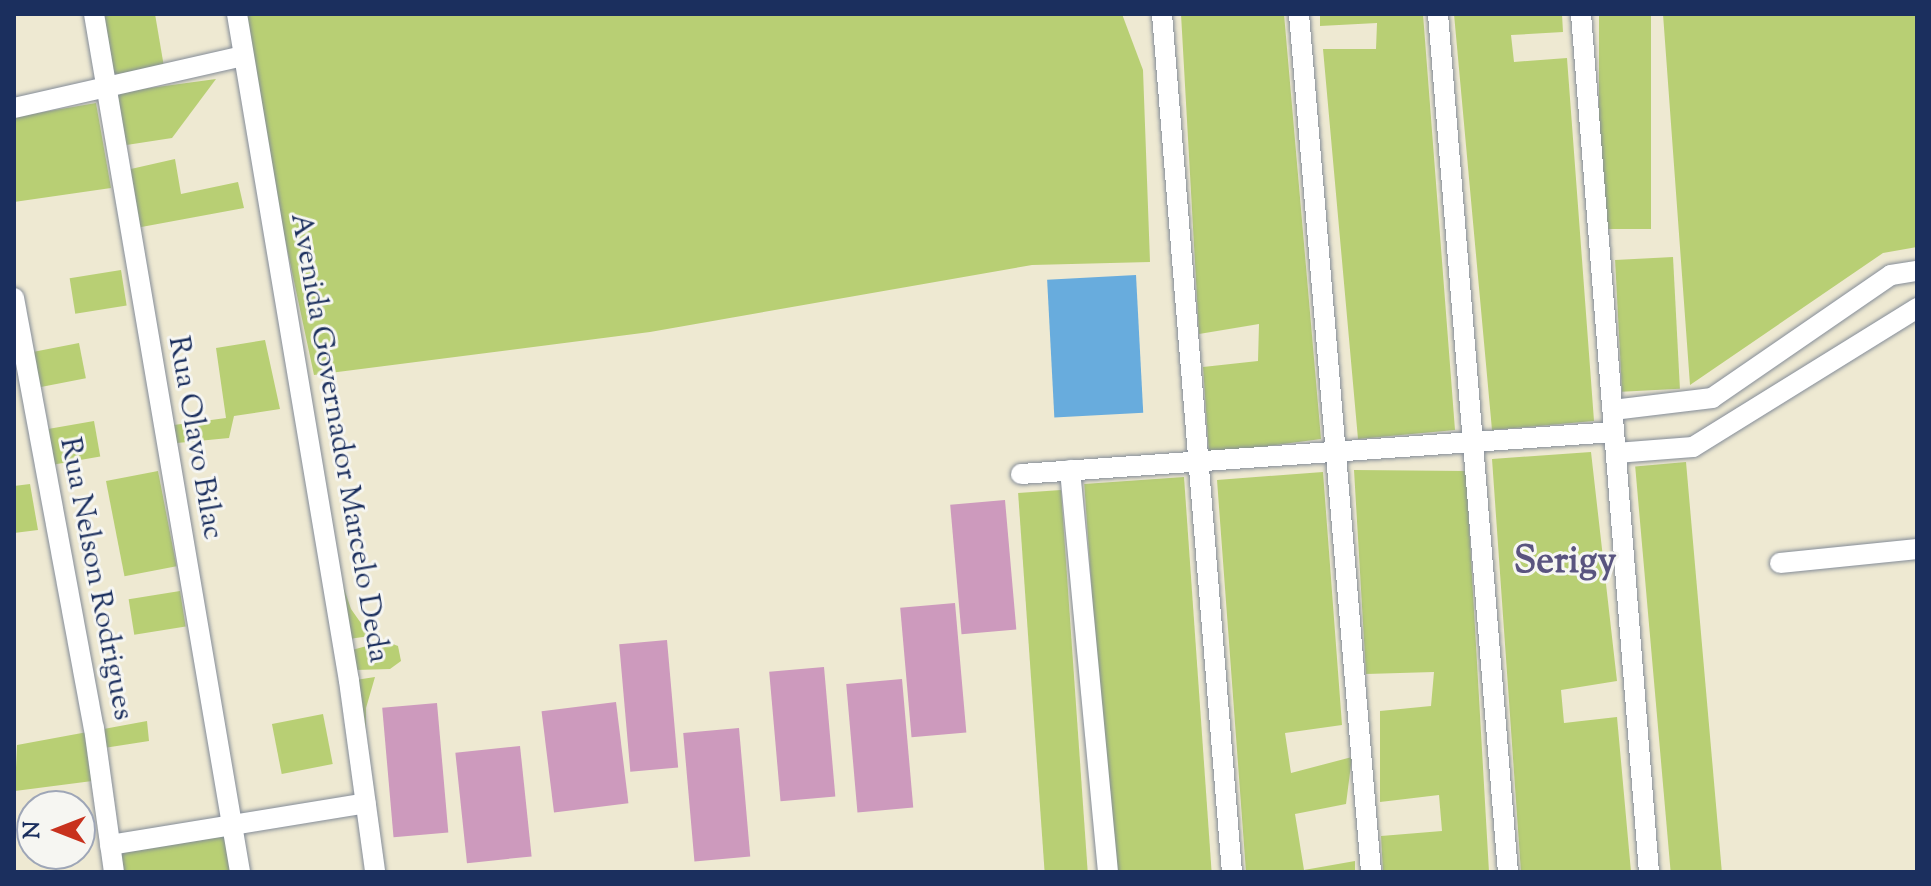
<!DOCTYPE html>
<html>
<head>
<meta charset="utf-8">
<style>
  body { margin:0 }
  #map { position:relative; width:1931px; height:886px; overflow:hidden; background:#eee9d2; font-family:"Sorts Mill Goudy",serif }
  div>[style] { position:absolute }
  .green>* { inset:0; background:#b8cf74; transform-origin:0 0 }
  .water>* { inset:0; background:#68acdd; transform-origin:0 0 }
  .building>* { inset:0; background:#cd9abd; transform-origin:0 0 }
  .roads { filter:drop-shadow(0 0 2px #848c98) drop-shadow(0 0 2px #848c98) }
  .street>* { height:20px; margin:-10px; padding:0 10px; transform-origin:10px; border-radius:10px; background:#fff }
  span { translate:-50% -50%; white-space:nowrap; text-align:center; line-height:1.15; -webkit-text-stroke:6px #f6f6f2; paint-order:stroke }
  .street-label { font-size:30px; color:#1b2f5e }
  .district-label { font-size:38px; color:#59547f; font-weight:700 }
  .frame { position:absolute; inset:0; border:16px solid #1b2f5e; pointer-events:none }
  .north { position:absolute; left:16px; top:790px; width:80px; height:80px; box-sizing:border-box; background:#f6f6f2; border:2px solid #9ea6b7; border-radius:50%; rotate:270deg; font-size:22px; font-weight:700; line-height:32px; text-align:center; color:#1b2f5e }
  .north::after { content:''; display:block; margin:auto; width:28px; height:36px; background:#c8321e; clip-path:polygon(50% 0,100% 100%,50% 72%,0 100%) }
</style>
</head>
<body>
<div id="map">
  <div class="green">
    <i style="clip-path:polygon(101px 14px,155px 14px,164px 67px,112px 75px)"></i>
    <i style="clip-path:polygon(237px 14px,1122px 14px,1143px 70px,1150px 262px,1032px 265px,650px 332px,314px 375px)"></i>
    <i style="clip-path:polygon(1181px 14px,1284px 14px,1321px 439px,1209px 454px,1203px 367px,1258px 361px,1259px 324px,1199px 334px)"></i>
    <i style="clip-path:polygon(1320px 14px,1423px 14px,1455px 430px,1358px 439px,1323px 49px,1376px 49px,1377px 23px,1320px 26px)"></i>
    <i style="clip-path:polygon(1454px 14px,1562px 14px,1563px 32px,1511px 35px,1514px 62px,1567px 58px,1594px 421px,1492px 430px)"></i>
    <i style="left:1599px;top:14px;width:52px;height:215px"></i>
    <i style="clip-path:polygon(1663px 14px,1917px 14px,1917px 247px,1883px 253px,1690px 385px)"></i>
    <i style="clip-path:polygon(216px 79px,172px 138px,120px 146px,113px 93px)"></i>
    <i style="clip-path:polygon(96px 103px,111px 188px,14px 202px,14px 117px)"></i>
    <i style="clip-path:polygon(175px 159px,181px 194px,238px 182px,244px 208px,136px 228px,122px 171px)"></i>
    <i style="left:1673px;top:257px;width:132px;height:58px;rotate:87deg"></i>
    <i style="left:121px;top:270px;width:36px;height:52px;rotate:81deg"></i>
    <i style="clip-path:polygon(265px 340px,280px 409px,234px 416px,229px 438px,177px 443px,174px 425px,226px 418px,216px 348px)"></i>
    <i style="left:79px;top:343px;width:36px;height:51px;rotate:79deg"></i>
    <i style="left:94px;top:421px;width:36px;height:51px;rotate:80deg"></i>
    <i style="clip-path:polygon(1591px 452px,1617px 681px,1561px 690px,1564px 723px,1617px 717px,1631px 872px,1521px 872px,1492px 459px)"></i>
    <i style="left:1686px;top:462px;width:411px;height:51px;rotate:85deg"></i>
    <i style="clip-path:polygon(1354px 470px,1466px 471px,1489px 872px,1383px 872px,1381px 836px,1442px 831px,1439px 795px,1380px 802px,1380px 711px,1431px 706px,1434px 672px,1366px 674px)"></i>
    <i style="left:158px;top:471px;width:97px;height:53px;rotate:79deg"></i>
    <i style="clip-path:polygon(1323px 472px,1342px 725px,1285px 733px,1291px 773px,1352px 757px,1346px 804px,1295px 814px,1304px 870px,1355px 861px,1355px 872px,1246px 872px,1217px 480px)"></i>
    <i style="left:1184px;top:477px;width:396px;height:100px;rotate:86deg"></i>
    <i style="clip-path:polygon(30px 484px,38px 530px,14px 533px,14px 486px)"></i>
    <i style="left:1061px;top:490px;width:383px;height:43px;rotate:86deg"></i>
    <i style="clip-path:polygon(339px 574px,351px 609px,370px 636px,342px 640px)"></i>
    <i style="left:180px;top:591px;width:36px;height:52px;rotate:81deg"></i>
    <i style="clip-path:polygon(385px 641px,398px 646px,401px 661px,390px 669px,356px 670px,352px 650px)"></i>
    <i style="clip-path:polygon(375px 677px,366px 708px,366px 745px,349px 681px)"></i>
    <i style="left:323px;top:714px;width:51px;height:52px;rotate:79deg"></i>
    <i style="clip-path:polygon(147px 721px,149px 741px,104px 748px,100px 780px,15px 791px,17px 745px)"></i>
    <i style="clip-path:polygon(233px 827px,240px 872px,114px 872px,110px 845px)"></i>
  </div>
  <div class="water">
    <i style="left:1136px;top:275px;width:138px;height:89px;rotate:87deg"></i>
  </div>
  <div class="building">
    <i style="left:1005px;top:500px;width:130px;height:55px;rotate:85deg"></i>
    <i style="left:955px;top:603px;width:130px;height:55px;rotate:85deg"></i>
    <i style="left:667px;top:640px;width:128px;height:48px;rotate:85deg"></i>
    <i style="left:824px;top:667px;width:130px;height:55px;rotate:85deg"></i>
    <i style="left:902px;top:679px;width:129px;height:56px;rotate:85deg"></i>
    <i style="left:616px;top:702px;width:102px;height:75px;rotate:83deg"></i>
    <i style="left:437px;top:703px;width:130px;height:55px;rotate:85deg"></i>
    <i style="left:739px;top:728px;width:129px;height:56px;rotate:85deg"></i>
    <i style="left:520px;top:746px;width:111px;height:65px;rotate:84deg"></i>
  </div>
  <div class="roads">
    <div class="street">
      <i style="left:94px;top:14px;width:870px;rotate:80.34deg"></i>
      <i style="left:237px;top:14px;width:676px;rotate:80.47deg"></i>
      <i style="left:349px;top:681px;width:193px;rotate:82.2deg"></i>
      <i style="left:1162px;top:14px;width:861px;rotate:85.34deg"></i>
      <i style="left:1299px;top:14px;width:861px;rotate:85.2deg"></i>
      <i style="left:1438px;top:14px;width:861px;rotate:85.34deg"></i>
      <i style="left:1581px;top:14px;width:861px;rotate:85.47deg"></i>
      <i style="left:14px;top:108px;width:235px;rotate:-12.8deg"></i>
      <i style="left:14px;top:298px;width:437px;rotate:79.5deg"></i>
      <i style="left:94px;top:728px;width:145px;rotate:82.1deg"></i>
      <i style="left:1613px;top:410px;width:100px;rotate:-6.9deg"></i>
      <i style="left:1712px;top:398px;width:217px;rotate:-34.5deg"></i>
      <i style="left:1891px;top:275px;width:26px;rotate:-9deg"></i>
      <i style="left:1616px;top:453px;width:77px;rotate:-4.5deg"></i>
      <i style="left:1693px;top:447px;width:264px;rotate:-31.8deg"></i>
      <i style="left:1070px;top:470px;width:404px;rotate:84.6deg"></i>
      <i style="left:1021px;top:474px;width:594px;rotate:-4.05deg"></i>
      <i style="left:1780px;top:563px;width:138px;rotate:-5.8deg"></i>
      <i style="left:110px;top:845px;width:259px;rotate:-9.3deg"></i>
    </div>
  </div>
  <div class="street-label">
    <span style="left:194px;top:438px;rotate:80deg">Rua Olavo Bilac</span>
    <span style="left:338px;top:438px;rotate:80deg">Avenida Governador Marcelo Deda</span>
    <span style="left:95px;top:579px;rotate:79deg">Rua Nelson Rodrigues</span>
  </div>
  <div class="district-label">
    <span style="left:1565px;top:564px">Serigy</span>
  </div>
  <div class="frame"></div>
  <div class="north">N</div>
</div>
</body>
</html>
